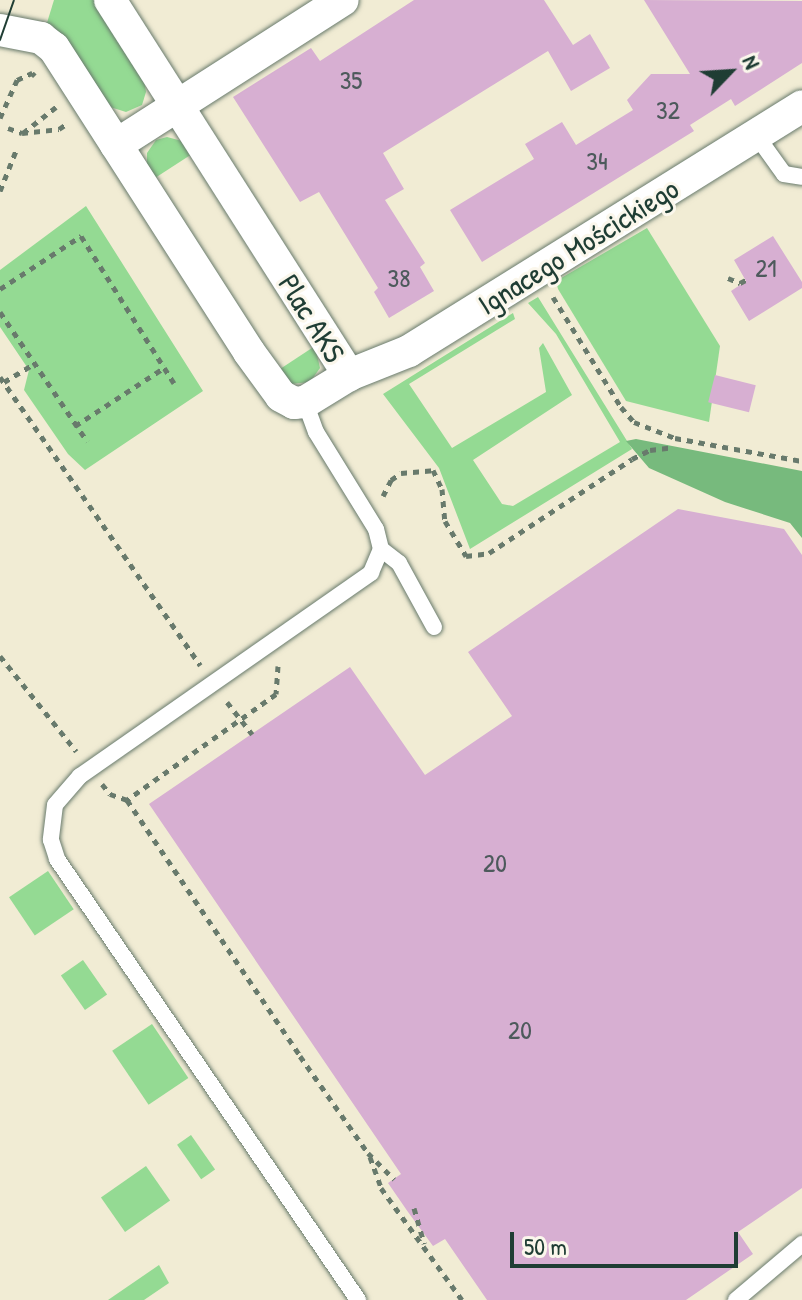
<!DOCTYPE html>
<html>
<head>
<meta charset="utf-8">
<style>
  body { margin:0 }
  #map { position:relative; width:802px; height:1300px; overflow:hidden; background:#f1ecd4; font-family:"Patrick Hand",sans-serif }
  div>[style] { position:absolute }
  .green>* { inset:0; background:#94da93; transform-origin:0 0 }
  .forest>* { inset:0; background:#77ba7d }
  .building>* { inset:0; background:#d7afd2; transform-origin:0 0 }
  .path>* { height:5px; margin-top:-2.5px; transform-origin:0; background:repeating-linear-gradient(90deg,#687a6c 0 6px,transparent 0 12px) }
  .roads { filter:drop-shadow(0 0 2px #687a6c) drop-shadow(0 0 2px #687a6c) }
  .lane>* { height:16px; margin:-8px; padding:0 8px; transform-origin:8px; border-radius:8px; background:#fff }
  .street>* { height:32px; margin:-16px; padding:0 16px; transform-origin:16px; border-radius:16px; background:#fff }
  .tram>* { height:2px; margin:-1px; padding:0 1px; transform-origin:1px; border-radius:1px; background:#1f3d34 }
  span { translate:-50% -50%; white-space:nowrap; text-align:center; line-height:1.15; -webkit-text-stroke:6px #fbf7ec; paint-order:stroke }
  .number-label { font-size:26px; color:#4d5a5c }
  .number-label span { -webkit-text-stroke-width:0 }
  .street-label { font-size:30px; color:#1f3d34 }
  .north { position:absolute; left:690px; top:32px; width:80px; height:80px; -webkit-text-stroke:6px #fbf7ec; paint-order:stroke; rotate:65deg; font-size:22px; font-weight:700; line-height:32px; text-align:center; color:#1f3d34 }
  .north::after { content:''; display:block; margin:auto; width:28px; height:36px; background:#1f3d34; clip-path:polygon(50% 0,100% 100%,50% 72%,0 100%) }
  .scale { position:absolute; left:510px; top:1232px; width:228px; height:36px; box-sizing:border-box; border:4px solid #1f3d34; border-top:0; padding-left:10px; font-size:24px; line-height:28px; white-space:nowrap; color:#1f3d34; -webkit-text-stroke:6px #fbf7ec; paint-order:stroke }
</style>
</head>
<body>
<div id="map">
  <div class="green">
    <i style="clip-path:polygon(54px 0,94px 0,144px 79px,146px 92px,142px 105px,126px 112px,110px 107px,46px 26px)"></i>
    <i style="clip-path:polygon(167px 137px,182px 141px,192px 154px,155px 178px,147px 164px,147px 153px,156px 140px)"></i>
    <i style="clip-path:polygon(86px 206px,203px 391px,85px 470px,68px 454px,24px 390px,29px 370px,0 327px,0 270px)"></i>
    <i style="clip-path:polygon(647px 228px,720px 346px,709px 422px,626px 401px,558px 289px,556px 281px)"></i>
    <i style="clip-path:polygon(538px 297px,632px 449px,470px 549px,439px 468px,383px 394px,513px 313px,515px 319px,409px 384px,452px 448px,546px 392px,539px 348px,543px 343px,572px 395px,473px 460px,502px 504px,513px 506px,620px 442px,556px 334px,528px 303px)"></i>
    <i style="clip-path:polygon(315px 346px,320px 368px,310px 382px,291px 384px,277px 371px)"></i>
    <i style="left:48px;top:871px;width:46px;height:47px;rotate:56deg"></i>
    <i style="left:83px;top:960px;width:42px;height:27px;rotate:55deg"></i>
    <i style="left:152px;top:1024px;width:65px;height:48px;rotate:56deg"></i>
    <i style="left:191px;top:1135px;width:42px;height:17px;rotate:55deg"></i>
    <i style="left:146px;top:1166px;width:42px;height:55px;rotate:55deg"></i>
    <i style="clip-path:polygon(159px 1265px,169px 1283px,144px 1300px,108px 1300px)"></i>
  </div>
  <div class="forest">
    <i style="clip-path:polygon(636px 439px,802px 471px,802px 538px,790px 523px,725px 502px,649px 468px,626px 441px)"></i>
  </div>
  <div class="building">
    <i style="clip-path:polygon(414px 0,544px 0,573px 45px,590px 34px,610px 68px,571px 91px,548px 51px,383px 153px,404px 189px,385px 200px,425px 263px,420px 267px,434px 291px,389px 318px,374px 292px,378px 288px,319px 192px,300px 202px,233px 97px,311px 48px,320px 61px)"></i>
    <i style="clip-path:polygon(644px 0,802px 1px,802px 63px,735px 106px,731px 99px,690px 125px,694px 131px,482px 262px,450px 210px,534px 159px,525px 144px,562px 122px,576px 145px,633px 110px,627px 100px,651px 74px,690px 74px)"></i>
    <i style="clip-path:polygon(773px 236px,802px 282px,802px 288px,749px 321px,731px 291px,746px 281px,734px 260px)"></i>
    <i style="left:715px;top:375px;width:42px;height:28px;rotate:14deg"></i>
    <i style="clip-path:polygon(678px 509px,784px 529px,802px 555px,802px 1188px,738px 1232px,753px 1254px,686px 1300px,487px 1300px,445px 1239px,433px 1246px,408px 1212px,388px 1183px,401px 1174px,149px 804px,350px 667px,425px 775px,512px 716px,468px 652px)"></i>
  </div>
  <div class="path">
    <i style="left:0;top:118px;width:42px;rotate:-65.9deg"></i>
    <i style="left:17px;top:80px;width:17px;rotate:-25deg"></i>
    <i style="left:32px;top:73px;width:4px;rotate:45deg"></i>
    <i style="left:8px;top:128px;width:15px;rotate:20deg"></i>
    <i style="left:22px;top:133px;width:37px;rotate:-6deg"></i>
    <i style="left:59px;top:129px;width:11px;rotate:-34deg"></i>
    <i style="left:23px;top:133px;width:42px;rotate:-38.2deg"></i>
    <i style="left:0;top:191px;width:46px;rotate:-68.4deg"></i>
    <i style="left:728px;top:278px;width:13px;rotate:23deg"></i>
    <i style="left:740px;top:283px;width:7px;rotate:-27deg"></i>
    <i style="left:0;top:289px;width:97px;rotate:-33.2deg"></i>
    <i style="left:81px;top:236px;width:174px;rotate:57.7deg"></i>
    <i style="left:553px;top:297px;width:129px;rotate:58.3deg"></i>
    <i style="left:621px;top:407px;width:20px;rotate:49deg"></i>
    <i style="left:634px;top:422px;width:44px;rotate:21.3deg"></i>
    <i style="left:675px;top:438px;width:129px;rotate:10.3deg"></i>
    <i style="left:0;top:312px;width:156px;rotate:56deg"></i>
    <i style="left:0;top:377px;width:351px;rotate:55.2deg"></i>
    <i style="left:4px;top:382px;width:35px;rotate:-31deg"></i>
    <i style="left:75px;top:426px;width:108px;rotate:-33.2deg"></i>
    <i style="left:383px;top:496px;width:18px;rotate:-63deg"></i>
    <i style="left:391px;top:480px;width:12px;rotate:-35deg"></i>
    <i style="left:401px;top:473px;width:32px;rotate:-5deg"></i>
    <i style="left:433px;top:470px;width:21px;rotate:65deg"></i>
    <i style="left:442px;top:489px;width:32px;rotate:85deg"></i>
    <i style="left:445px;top:521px;width:41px;rotate:59deg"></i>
    <i style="left:466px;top:556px;width:23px;rotate:-7deg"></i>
    <i style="left:489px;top:553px;width:171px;rotate:-33.3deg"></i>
    <i style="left:632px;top:459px;width:20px;rotate:-27deg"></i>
    <i style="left:650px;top:450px;width:23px;rotate:-7deg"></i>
    <i style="left:0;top:656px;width:122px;rotate:51.3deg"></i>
    <i style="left:278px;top:666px;width:28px;rotate:94deg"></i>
    <i style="left:276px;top:694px;width:183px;rotate:144.6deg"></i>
    <i style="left:127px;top:800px;width:309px;rotate:55.9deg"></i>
    <i style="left:300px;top:1056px;width:118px;rotate:55deg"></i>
    <i style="left:368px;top:1153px;width:37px;rotate:45deg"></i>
    <i style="left:227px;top:702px;width:41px;rotate:52deg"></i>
    <i style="left:102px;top:784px;width:13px;rotate:51deg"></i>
    <i style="left:110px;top:794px;width:18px;rotate:19deg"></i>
    <i style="left:370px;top:1157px;width:33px;rotate:70deg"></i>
    <i style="left:381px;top:1188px;width:138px;rotate:54.1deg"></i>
    <i style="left:414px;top:1208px;width:37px;rotate:74deg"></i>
  </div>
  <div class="roads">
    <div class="lane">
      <i style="left:756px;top:135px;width:48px;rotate:54.3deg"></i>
      <i style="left:784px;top:174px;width:18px;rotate:9deg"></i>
      <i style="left:305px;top:402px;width:32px;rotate:70deg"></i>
      <i style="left:316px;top:432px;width:114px;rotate:58.3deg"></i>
      <i style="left:376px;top:529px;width:21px;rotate:76deg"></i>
      <i style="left:381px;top:549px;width:26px;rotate:113deg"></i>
      <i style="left:371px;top:573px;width:355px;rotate:145.1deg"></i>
      <i style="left:80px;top:776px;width:38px;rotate:131deg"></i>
      <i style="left:55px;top:805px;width:35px;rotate:97deg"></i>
      <i style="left:51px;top:840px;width:20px;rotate:72deg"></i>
      <i style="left:57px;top:859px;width:534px;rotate:55.68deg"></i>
      <i style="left:381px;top:549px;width:23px;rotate:38deg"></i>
      <i style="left:399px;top:563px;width:73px;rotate:61.3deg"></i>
      <i style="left:736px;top:1300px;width:87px;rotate:-40.3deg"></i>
    </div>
    <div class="street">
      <i style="left:110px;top:0;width:445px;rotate:57.5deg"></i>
      <i style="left:0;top:30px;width:42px;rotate:11deg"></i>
      <i style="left:41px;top:38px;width:16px;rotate:38deg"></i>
      <i style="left:54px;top:48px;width:361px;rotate:57.3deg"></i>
      <i style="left:249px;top:352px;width:54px;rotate:54deg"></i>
      <i style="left:281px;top:396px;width:15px;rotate:28deg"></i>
      <i style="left:294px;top:403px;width:11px;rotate:-5deg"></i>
      <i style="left:305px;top:402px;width:52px;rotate:-31.5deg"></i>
      <i style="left:349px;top:375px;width:65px;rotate:-21.8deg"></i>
      <i style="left:409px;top:351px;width:463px;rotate:-31.9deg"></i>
      <i style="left:116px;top:145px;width:269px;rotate:-32.6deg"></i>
    </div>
  </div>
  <div class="tram">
    <i style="left:0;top:40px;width:42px;rotate:-70.7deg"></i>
  </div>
  <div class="number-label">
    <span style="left:351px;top:80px">35</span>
    <span style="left:668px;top:110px">32</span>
    <span style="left:597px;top:161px">34</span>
    <span style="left:766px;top:268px">21</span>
    <span style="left:399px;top:278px">38</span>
    <span style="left:495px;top:863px">20</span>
    <span style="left:520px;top:1030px">20</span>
  </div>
  <div class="street-label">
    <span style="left:578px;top:246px;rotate:-32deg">Ignacego Mościckiego</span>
    <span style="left:312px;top:318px;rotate:58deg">Plac AKS</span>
  </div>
  <div class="north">N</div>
  <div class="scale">50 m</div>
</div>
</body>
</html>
